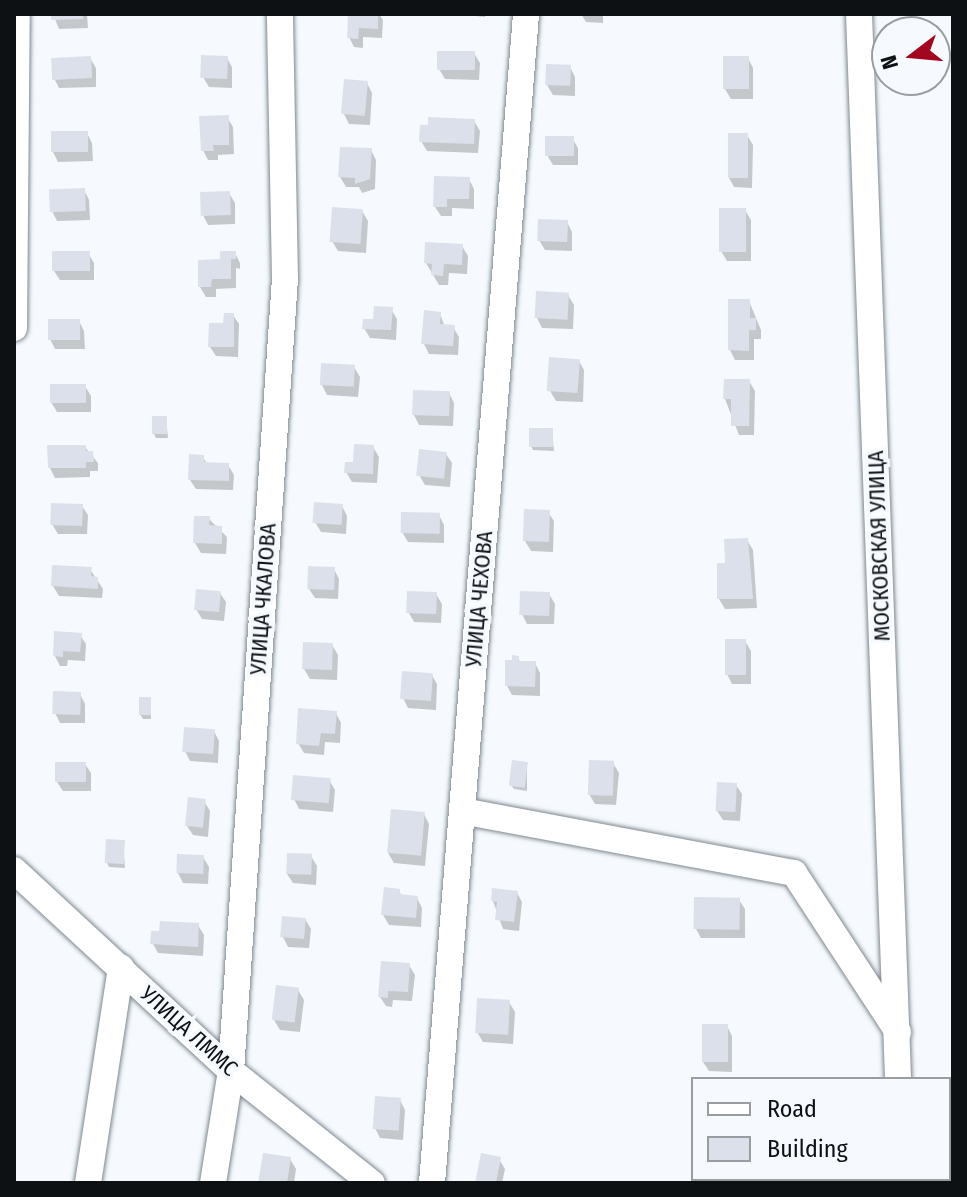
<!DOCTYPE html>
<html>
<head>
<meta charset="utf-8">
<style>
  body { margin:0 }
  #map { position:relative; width:967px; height:1197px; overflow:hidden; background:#f6fafe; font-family:"Fira Sans Condensed",sans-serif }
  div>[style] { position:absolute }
  .shadow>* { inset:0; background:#0003; transform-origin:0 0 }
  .building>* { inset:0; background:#dbe0eb; transform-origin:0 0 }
  .roads { filter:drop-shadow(0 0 2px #7e888f) drop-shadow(0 0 2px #7e888f) }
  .minor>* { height:26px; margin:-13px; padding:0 13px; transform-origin:13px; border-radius:13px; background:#fff }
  span { translate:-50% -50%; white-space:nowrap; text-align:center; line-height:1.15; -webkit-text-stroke:7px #f6fafe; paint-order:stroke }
  .street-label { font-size:22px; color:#0d1114 }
  .frame { position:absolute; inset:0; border:16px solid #0d1114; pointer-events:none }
  .legend { position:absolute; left:691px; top:1077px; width:260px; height:104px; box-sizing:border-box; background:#f6fafe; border:2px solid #999da0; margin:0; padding:10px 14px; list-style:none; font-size:24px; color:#0d1114 }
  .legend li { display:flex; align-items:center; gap:16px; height:40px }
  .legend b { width:40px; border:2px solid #999da0 }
  .north { position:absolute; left:871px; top:16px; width:80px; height:80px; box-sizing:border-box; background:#f6fafe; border:2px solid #999da0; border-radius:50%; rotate:254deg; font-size:22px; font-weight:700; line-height:32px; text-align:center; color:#0d1114 }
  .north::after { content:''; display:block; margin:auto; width:28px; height:36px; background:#a30720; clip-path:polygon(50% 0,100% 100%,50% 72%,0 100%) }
</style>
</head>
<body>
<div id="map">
  <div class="shadow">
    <i style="clip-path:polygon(53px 14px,87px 14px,88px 28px,59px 29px)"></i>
    <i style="clip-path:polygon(350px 14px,379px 14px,383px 20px,382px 38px,363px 37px,363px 48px,354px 47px,349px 37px)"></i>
    <i style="clip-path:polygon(456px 14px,485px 14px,485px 17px)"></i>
    <i style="clip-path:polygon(581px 14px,603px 14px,603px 23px,586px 22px)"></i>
    <i style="clip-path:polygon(474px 53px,480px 63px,479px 80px,445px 79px,439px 69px)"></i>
    <i style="clip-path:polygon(90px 58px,96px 68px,96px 87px,59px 88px,54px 78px)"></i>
    <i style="clip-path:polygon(227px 58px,232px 67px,232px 88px,209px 87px,203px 77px)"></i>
    <i style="clip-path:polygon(748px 58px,753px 68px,753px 99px,731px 99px,725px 89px)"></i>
    <i style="clip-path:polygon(570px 67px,575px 77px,575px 96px,553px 95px,547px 85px)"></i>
    <i style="clip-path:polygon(367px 83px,372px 93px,370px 125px,349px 124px,344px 114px)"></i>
    <i style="clip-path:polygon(227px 117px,233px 127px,234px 154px,218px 155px,218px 160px,208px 160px,203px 150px)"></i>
    <i style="clip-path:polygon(474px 121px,480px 131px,478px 153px,427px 151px,421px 141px)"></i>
    <i style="clip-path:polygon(87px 133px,92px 143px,93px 161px,58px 162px,53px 152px)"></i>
    <i style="clip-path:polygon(747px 135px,753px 145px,752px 188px,734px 187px,729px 178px)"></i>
    <i style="clip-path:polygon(572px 138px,578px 148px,578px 165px,553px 165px,547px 155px)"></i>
    <i style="clip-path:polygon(371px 150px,376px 160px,375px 189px,362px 193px,359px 187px,346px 187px,340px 177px)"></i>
    <i style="clip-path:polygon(469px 179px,474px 189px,474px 209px,452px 208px,452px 216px,441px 216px,435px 207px)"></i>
    <i style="clip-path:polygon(84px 190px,89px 200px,90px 220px,57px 221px,52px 211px)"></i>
    <i style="clip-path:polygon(229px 193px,235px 203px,235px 224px,208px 225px,203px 215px)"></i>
    <i style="clip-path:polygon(745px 210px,751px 220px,751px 261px,727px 261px,721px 251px)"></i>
    <i style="clip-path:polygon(362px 211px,368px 221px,366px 253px,338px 251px,332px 241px)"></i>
    <i style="clip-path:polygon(567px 222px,572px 232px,572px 251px,545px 250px,539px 240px)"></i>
    <i style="clip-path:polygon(462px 246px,468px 256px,467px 274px,449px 273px,448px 285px,439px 285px,426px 263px)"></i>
    <i style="clip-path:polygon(88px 253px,94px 263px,94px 280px,60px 280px,54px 271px)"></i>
    <i style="clip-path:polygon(235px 253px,240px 263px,240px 269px,236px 268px,236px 288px,216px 289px,216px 297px,206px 297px,200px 287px,222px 261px)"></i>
    <i style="clip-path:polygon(568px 295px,574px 305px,573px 329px,542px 328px,537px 318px)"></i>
    <i style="clip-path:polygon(749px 301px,761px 330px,761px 339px,754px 339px,754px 360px,735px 360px,730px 350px)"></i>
    <i style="clip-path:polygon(391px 309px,397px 319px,396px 340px,370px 338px,364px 328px)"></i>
    <i style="clip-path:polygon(440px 314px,445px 327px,453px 327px,459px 337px,458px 355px,429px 354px,424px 344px)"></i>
    <i style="clip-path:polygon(233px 315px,239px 324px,238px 357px,216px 356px,210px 347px)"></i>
    <i style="clip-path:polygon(79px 321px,84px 331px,85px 349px,55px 349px,50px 339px)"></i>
    <i style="clip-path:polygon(579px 361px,584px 370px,583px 402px,556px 401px,550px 391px)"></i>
    <i style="clip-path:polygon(354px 367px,360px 377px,358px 397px,327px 395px,322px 385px)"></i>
    <i style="clip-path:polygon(749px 381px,755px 391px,754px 435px,739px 435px,725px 399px)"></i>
    <i style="clip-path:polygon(85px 386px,91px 396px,91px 412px,57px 412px,51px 402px)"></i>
    <i style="clip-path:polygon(449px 393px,454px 403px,453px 426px,419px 425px,414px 415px)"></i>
    <i style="clip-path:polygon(166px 418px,168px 438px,156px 438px,154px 434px)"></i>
    <i style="clip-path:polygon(552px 430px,554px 451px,533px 450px,531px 446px)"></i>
    <i style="clip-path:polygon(85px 447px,98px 463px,98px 471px,90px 471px,90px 477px,55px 478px,50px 468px)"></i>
    <i style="clip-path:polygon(373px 447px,379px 457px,377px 483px,352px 482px,346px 472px)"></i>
    <i style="clip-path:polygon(446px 454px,452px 463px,450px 487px,425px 485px,419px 475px)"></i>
    <i style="clip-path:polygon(203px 457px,207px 464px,228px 465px,234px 475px,233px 490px,196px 489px,190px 480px)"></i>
    <i style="clip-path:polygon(82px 506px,88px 515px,87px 534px,58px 534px,52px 524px)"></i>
    <i style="clip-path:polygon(342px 506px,347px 516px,346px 534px,321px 532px,315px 522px)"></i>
    <i style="clip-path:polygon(548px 512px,554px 521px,553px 552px,531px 551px,525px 541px)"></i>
    <i style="clip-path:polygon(439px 515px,444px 525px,444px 543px,408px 542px,402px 532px)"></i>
    <i style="clip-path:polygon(208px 518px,227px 537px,226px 554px,201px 553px,195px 543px)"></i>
    <i style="clip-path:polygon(747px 540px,753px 550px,757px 608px,725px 609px,719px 599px,727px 565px)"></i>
    <i style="clip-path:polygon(90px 569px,103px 589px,102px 598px,59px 596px,53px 586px)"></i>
    <i style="clip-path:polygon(334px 569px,339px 579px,338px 599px,315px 598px,309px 589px)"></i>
    <i style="clip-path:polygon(220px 593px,226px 602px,224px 621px,202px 619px,196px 609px)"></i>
    <i style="clip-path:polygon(436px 594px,442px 604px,441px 623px,414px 622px,409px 613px)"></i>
    <i style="clip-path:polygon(549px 594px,555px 604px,554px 624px,527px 624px,522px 614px)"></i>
    <i style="clip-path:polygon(80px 635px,86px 644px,85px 661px,68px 660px,67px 666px,60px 666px,55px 656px)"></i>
    <i style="clip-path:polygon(745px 641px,751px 651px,751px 684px,732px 684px,727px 674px)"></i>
    <i style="clip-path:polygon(332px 645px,338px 655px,337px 680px,310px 679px,304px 669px)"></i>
    <i style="clip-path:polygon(518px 658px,521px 663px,535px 663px,540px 673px,540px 696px,512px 695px,507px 686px)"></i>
    <i style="clip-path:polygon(431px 674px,437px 684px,436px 710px,408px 708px,403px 698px)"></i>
    <i style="clip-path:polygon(80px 694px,85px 704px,85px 723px,60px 723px,55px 713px)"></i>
    <i style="clip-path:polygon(150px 699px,151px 719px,143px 719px,140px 714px)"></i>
    <i style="clip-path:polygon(336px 713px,341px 723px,340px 743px,325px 742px,324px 755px,304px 753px,298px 743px)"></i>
    <i style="clip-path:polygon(214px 731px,219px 741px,218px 763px,190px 761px,185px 751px)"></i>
    <i style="clip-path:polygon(613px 763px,619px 773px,616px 805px,595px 804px,589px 794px)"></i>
    <i style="clip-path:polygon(85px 764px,91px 773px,91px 791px,63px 791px,57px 782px)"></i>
    <i style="clip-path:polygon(527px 764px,527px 791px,514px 789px,511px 785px)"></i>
    <i style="clip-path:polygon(329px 780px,335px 790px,333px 812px,299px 809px,294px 799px)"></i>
    <i style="clip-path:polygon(736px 785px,742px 794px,740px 821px,723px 820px,717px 811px)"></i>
    <i style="clip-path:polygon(204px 801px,210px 811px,208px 837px,193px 835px,187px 826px)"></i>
    <i style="clip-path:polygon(424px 814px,429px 824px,425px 866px,394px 863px,388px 853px)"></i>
    <i style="clip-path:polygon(123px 842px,125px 868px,109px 867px,107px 863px)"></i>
    <i style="clip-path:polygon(311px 856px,317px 866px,316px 885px,293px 883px,287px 874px)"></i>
    <i style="clip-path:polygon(203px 857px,209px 867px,208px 884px,183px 883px,178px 873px)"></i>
    <i style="clip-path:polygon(399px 890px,402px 897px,417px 898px,422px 908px,421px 927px,389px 925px,383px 915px)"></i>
    <i style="clip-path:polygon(517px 893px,522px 902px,519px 931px,503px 929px,493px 901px)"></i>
    <i style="clip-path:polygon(739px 900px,745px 909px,745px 938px,701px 938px,696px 929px)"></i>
    <i style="clip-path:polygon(305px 919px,311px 929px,309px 948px,288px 947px,283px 937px)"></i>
    <i style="clip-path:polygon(198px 925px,204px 935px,203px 956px,158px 953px,153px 944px)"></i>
    <i style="clip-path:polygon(409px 965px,415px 975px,412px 1001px,393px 1000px,392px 1007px,386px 1006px,380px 997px)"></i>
    <i style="clip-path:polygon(298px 990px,304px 1000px,300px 1032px,280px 1030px,274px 1020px)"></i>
    <i style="clip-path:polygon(509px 1002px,515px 1012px,513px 1044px,483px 1042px,477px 1032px)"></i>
    <i style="clip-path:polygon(727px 1026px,732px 1036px,732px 1072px,709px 1071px,703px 1062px)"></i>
    <i style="left:838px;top:1077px;width:21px;height:2px"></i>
    <i style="clip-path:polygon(400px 1100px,405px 1110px,403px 1140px,380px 1138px,375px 1128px)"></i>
    <i style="clip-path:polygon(290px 1159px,296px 1169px,294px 1183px,260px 1183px)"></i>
    <i style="clip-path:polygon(499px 1159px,505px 1169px,502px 1183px,477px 1183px)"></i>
    <i style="left:779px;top:1179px;width:24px;height:4px"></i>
  </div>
  <div class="building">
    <i style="clip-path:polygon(51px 14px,83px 14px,83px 19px,51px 20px)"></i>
    <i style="clip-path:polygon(348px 14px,378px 14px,378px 29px,359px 28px,358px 39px,347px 38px)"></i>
    <i style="left:437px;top:51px;width:38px;height:19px"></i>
    <i style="left:201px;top:55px;width:27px;height:23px;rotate:2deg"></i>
    <i style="left:91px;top:56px;width:22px;height:40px;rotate:87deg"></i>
    <i style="left:723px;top:56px;width:26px;height:33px"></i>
    <i style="left:546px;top:64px;width:25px;height:21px;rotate:2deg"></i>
    <i style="left:344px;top:79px;width:24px;height:35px;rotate:5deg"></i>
    <i style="clip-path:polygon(229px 115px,229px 145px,213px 145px,214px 151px,201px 151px,199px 116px)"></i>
    <i style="clip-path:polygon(428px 117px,475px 119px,474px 144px,419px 142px,420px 125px,428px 125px)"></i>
    <i style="left:88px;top:131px;width:21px;height:37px;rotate:90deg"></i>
    <i style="left:728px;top:133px;width:20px;height:45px"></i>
    <i style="left:545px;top:136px;width:29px;height:20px"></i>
    <i style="clip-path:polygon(340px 147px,372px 148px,370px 179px,355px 184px,355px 178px,338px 177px)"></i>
    <i style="clip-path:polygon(434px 176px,470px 177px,469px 199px,447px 199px,447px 207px,433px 207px)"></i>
    <i style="left:85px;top:188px;width:23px;height:36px;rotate:88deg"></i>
    <i style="left:230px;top:191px;width:24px;height:30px;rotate:88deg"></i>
    <i style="left:332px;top:207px;width:31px;height:35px;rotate:4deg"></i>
    <i style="left:719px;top:208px;width:27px;height:44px"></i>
    <i style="left:538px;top:219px;width:30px;height:22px;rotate:2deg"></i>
    <i style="clip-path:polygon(425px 242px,463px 244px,462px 265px,444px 264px,443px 276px,431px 275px,432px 264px,424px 263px)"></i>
    <i style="left:52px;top:251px;width:38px;height:20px"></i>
    <i style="clip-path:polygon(220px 251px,236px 251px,236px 259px,231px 259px,231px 279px,212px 279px,211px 287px,198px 287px,198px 260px,220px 259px)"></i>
    <i style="left:536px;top:291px;width:33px;height:27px;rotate:3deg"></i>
    <i style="clip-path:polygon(728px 299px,750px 299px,750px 318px,756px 318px,756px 330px,749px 330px,749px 351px,728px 350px)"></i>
    <i style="clip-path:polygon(374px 306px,393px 307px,391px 330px,362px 329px,363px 319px,373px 319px)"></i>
    <i style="clip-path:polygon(424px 310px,441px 312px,440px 324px,455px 325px,453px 346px,421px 344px)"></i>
    <i style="clip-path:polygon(224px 313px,234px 313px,234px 347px,208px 347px,209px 323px,223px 323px)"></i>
    <i style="left:48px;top:319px;width:32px;height:21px"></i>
    <i style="left:549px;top:357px;width:31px;height:34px;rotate:4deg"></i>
    <i style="left:321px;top:363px;width:34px;height:22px;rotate:3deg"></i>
    <i style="clip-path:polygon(724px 379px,750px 379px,749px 426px,731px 426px,731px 399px,723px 399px)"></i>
    <i style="left:50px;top:384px;width:36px;height:19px"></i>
    <i style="left:413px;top:390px;width:37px;height:25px;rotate:2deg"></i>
    <i style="left:152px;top:416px;width:15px;height:18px"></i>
    <i style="left:529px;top:428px;width:24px;height:19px"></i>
    <i style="clip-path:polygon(354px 444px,374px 445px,373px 474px,344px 473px,345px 462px,353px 462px)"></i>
    <i style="clip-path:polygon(47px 445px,86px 445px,86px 451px,93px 451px,94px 462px,86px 462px,86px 468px,48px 468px)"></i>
    <i style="left:419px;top:449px;width:28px;height:27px;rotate:6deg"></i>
    <i style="clip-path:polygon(189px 454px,204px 455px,204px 462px,229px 463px,229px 481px,188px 480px)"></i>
    <i style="left:314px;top:502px;width:29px;height:21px;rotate:4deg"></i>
    <i style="left:51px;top:503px;width:32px;height:22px;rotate:2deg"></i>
    <i style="left:524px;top:509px;width:26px;height:32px;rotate:2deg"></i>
    <i style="left:401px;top:512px;width:39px;height:21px;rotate:1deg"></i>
    <i style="clip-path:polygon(194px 516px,210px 516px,209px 525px,222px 526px,222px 544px,193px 543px)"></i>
    <i style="clip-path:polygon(748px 538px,753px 599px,717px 599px,717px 563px,725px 563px,724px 539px)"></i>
    <i style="clip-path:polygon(52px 565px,92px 567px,91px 576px,98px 577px,98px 589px,51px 586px)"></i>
    <i style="left:308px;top:566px;width:27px;height:23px;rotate:2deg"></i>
    <i style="left:196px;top:589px;width:25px;height:21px;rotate:5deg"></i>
    <i style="left:407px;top:591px;width:30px;height:22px;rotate:2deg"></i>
    <i style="left:520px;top:591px;width:30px;height:24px;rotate:2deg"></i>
    <i style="clip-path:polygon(54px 631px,82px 633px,80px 652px,63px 651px,63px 657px,53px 656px)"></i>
    <i style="left:725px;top:639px;width:21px;height:36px"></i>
    <i style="left:303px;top:642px;width:30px;height:27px;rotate:2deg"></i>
    <i style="clip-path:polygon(512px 655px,519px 656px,519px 661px,536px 661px,535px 687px,505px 686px,505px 660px,512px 660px)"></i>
    <i style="left:402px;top:671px;width:31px;height:28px;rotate:4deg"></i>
    <i style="left:53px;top:691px;width:28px;height:23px;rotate:2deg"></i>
    <i style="left:139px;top:697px;width:12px;height:18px"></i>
    <i style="clip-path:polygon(298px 708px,337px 711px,335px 734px,321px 733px,319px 746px,296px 744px)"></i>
    <i style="left:184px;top:727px;width:31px;height:25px;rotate:4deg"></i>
    <i style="left:512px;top:760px;width:16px;height:26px;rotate:7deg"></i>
    <i style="left:589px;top:760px;width:25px;height:35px;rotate:2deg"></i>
    <i style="left:55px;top:762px;width:31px;height:20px"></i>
    <i style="left:293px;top:775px;width:38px;height:25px;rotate:5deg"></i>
    <i style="left:717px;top:782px;width:20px;height:29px;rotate:3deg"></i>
    <i style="left:188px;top:797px;width:18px;height:29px;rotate:6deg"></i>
    <i style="left:391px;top:809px;width:34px;height:44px;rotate:5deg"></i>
    <i style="left:106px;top:839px;width:19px;height:24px;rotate:3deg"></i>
    <i style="left:287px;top:853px;width:25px;height:21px;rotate:2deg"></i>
    <i style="left:177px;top:854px;width:27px;height:19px;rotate:2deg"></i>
    <i style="clip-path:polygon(384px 887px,400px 889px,400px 894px,418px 896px,416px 918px,381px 915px)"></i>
    <i style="clip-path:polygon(492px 888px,518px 891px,514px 922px,495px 920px,497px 902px,491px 901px)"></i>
    <i style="left:694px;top:897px;width:46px;height:32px;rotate:1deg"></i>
    <i style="left:282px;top:916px;width:24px;height:21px;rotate:5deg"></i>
    <i style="clip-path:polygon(160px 921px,199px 923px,198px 947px,150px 944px,151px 931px,159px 931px)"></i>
    <i style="clip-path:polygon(381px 961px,410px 963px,408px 992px,388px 991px,388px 998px,378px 997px)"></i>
    <i style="left:276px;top:985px;width:23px;height:35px;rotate:7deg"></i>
    <i style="left:477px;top:998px;width:33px;height:35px;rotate:3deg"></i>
    <i style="left:702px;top:1024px;width:26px;height:38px"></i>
    <i style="left:375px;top:1096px;width:26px;height:33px;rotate:4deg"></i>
    <i style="clip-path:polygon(263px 1153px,291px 1157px,287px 1183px,258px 1183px)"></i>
    <i style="clip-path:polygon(481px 1153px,501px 1157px,496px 1183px,475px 1183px)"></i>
  </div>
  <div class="roads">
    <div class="minor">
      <i style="left:859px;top:14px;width:1066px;rotate:87.9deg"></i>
      <i style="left:14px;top:328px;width:314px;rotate:-89.5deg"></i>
      <i style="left:462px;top:811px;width:338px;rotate:10.6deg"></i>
      <i style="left:794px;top:873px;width:190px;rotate:56.8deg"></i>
      <i style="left:14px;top:870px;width:296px;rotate:42.8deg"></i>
      <i style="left:231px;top:1071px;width:180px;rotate:38.5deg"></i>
      <i style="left:88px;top:1183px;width:218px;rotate:-81.3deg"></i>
      <i style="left:213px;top:1183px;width:113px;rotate:-80.9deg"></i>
      <i style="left:231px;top:1071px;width:794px;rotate:-86.1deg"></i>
      <i style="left:285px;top:279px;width:265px;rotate:-91.1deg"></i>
      <i style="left:432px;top:1183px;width:1173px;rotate:-85.4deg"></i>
      <i style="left:897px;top:1183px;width:4px;rotate:-90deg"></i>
    </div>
  </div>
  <div class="street-label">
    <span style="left:879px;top:546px;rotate:-92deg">МОСКОВСКАЯ УЛИЦА</span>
    <span style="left:263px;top:599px;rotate:-86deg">УЛИЦА ЧКАЛОВА</span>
    <span style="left:479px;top:599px;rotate:-85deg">УЛИЦА ЧЕХОВА</span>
    <span style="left:189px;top:1031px;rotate:42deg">УЛИЦА ЛММС</span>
  </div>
  <div class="frame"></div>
  <ul class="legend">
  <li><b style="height:10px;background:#fff"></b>Road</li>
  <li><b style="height:22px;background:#dbe0eb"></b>Building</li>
  </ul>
  <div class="north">N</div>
</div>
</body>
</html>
